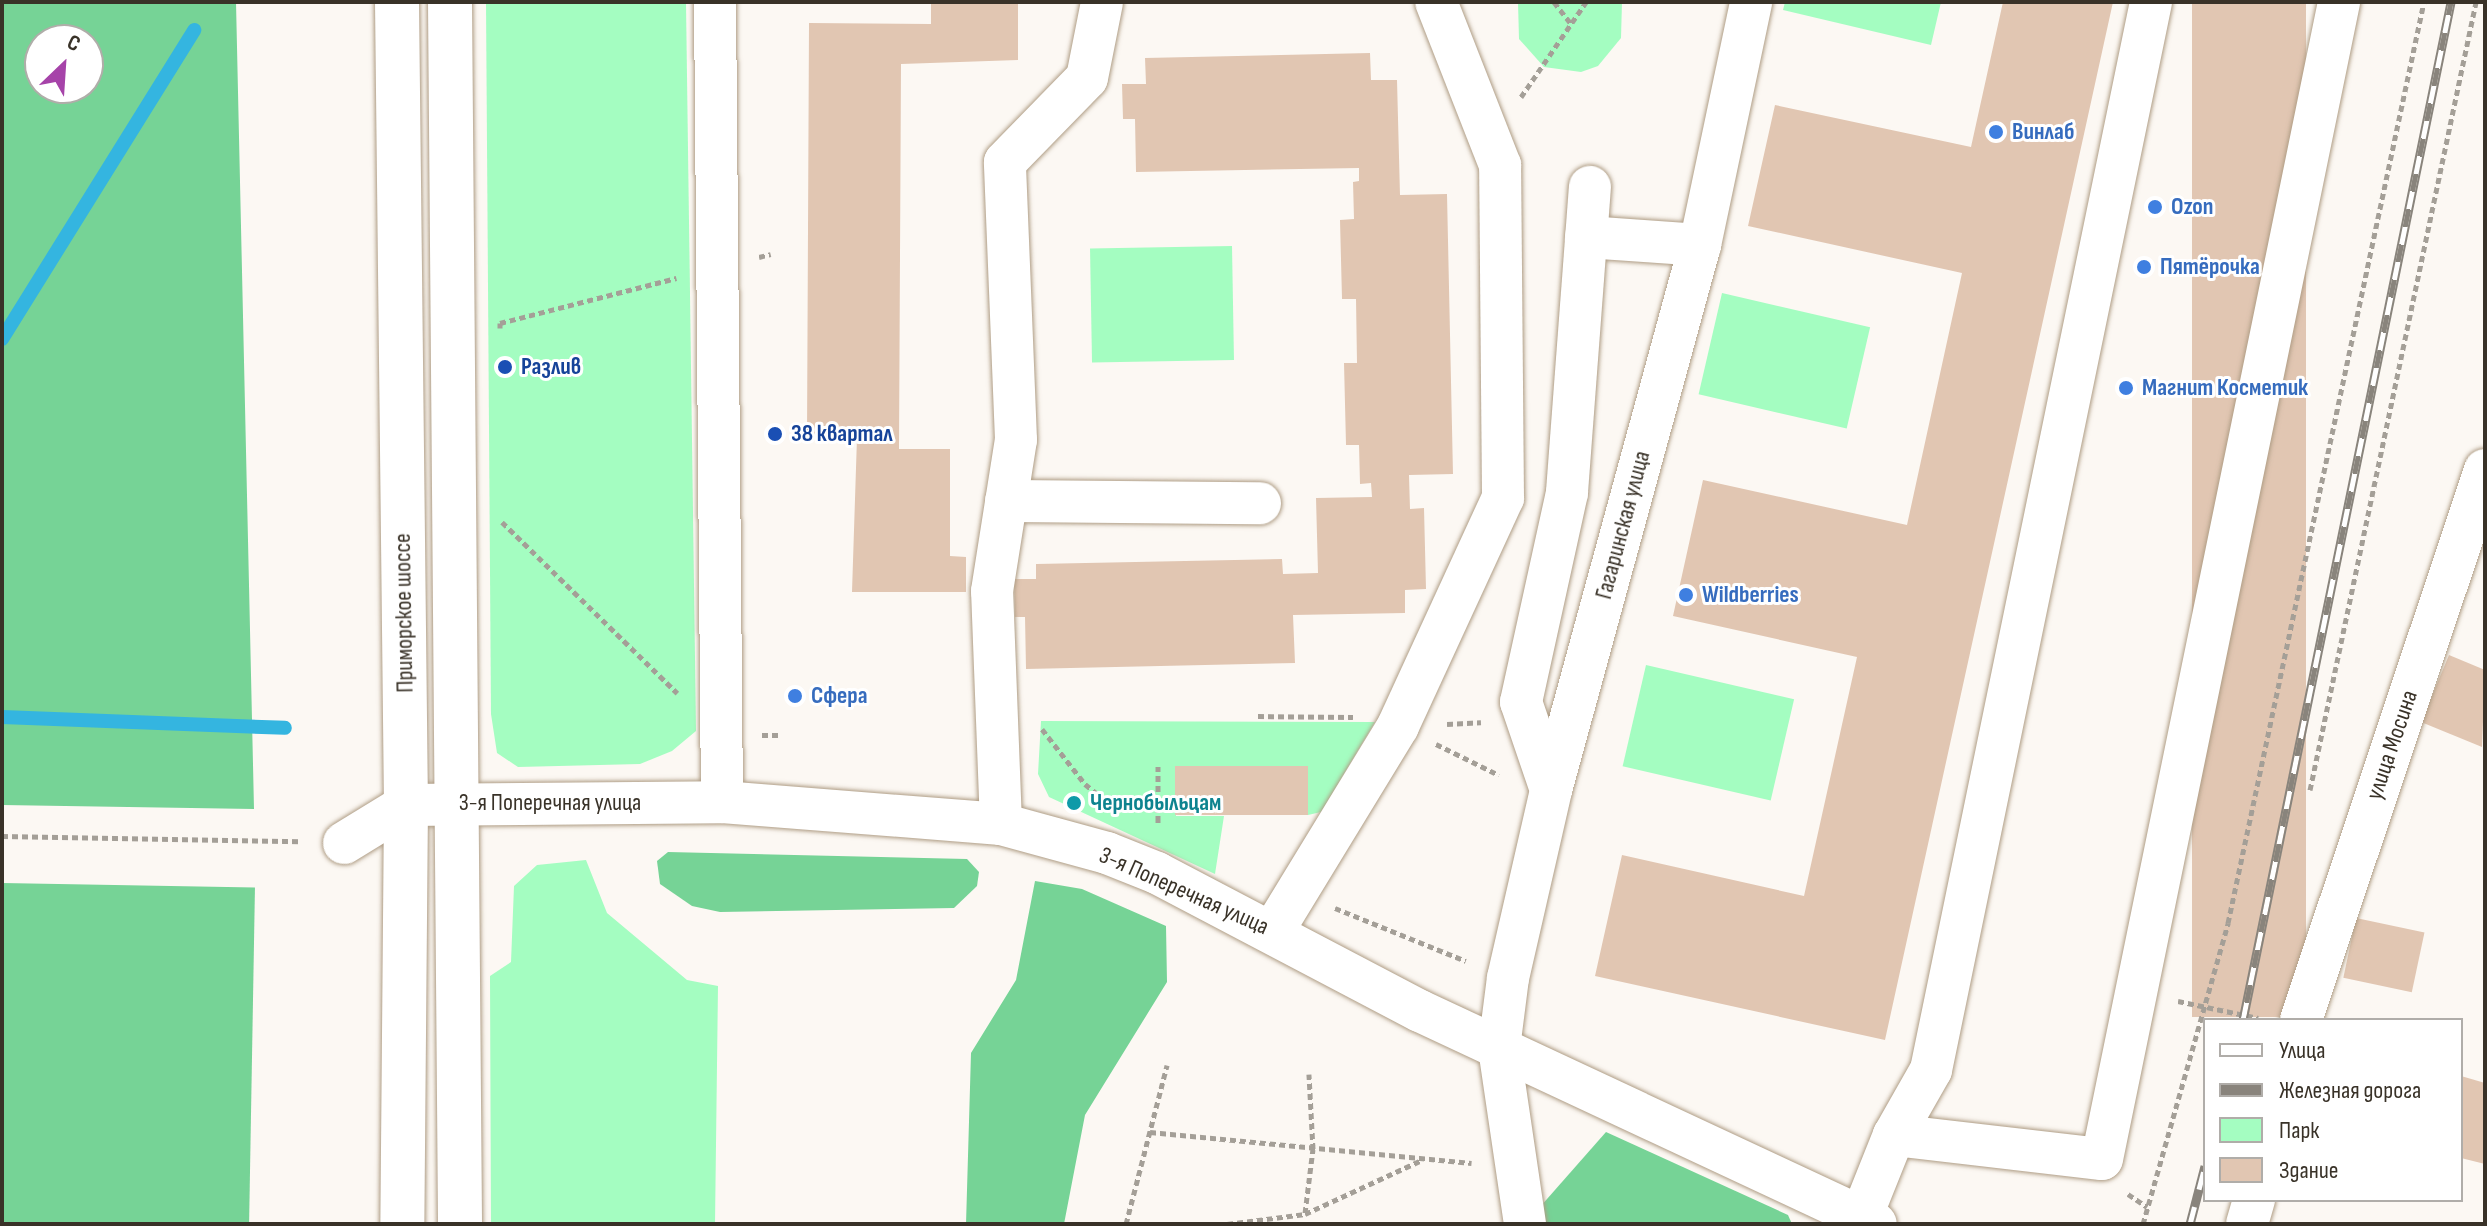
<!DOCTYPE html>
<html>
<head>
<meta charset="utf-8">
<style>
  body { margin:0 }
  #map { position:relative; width:2487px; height:1226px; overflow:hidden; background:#fcf8f3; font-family:"Sofia Sans Condensed",sans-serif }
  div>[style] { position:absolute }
  .green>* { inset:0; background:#a4fdc1; transform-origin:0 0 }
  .forest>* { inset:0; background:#76d396; transform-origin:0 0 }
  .stream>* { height:14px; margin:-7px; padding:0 7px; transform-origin:7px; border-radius:7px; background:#34b5e0 }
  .building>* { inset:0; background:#e1c6b2; transform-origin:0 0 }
  .path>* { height:5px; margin-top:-2.5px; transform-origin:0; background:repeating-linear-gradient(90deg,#a49f97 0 6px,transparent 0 10px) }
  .roads { filter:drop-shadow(0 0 2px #af9d85) drop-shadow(0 0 2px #af9d85) }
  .minor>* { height:42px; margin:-21px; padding:0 21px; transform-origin:21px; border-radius:21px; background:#fff }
  .highway>* { height:44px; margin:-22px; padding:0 22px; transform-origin:22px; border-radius:22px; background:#fff }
  .rail>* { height:9px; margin-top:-4.5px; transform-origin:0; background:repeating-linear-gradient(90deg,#fff 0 18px,#89847c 0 36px); box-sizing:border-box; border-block:2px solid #89847c }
  .dots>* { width:22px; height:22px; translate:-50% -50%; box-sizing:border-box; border:4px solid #fff; border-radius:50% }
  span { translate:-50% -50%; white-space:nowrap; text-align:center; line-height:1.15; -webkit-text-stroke:6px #fff; paint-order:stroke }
  .shop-label { font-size:24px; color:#366cbe; font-weight:700 }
  .left { translate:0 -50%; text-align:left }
  .transit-label { font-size:24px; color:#164399; font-weight:700 }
  .street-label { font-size:24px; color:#393228 }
  .culture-label { font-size:24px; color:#0d838f; font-weight:700 }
  .frame { position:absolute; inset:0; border:4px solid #393228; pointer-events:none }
  .legend { position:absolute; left:2203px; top:1018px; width:260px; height:184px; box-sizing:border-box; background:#fff; border:2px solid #b0ada9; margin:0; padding:10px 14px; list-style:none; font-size:24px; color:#393228 }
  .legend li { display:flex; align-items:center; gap:16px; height:40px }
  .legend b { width:40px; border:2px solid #b0ada9 }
  .north { position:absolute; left:24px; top:24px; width:80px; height:80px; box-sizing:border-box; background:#fff; border:2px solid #b0ada9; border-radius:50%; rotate:25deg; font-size:22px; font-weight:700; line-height:32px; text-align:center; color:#393228 }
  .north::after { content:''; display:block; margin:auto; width:28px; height:36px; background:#a643a9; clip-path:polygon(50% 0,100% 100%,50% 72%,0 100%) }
</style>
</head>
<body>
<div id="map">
  <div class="green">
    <i style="clip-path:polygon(486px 2px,686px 2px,696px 731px,672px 751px,640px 764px,518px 767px,497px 753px,491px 714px)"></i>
    <i style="clip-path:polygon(1518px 2px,1622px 2px,1621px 38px,1598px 66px,1581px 72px,1544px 67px,1519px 39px)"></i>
    <i style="clip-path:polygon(1785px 2px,1941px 2px,1931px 45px,1783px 10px)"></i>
    <i style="left:1232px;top:246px;width:114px;height:142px;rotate:89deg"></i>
    <i style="left:1722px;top:293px;width:152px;height:104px;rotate:13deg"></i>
    <i style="left:1646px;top:665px;width:152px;height:104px;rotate:13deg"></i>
    <i style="clip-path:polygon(1041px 721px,1375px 722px,1321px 812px,1308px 815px,1307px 766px,1176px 767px,1176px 816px,1224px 816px,1215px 874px,1049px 797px,1038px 774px)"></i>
    <i style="clip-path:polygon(586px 860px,607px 913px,687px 980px,718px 986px,715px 1224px,491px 1224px,490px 976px,511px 962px,514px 886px,537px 865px)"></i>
  </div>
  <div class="forest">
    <i style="clip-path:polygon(evenodd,2px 2px,236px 2px,254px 809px,2px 805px,2px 2px,40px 40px,88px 40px,88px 88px,40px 88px,40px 40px)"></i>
    <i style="clip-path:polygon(668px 852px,967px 859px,979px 872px,977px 886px,954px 908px,720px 912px,692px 906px,660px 884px,657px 861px)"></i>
    <i style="clip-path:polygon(1035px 881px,1082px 889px,1166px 926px,1167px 982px,1085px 1115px,1064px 1224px,966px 1224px,971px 1053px,1016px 980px)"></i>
    <i style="left:2px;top:883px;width:253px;height:341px;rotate:1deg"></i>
    <i style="clip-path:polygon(1606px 1132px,1788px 1215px,1792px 1224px,1525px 1224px)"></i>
  </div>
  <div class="stream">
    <i style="left:2px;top:339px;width:364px;rotate:-58.1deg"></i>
    <i style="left:2px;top:717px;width:283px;rotate:2.2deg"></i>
  </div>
  <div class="building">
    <i style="clip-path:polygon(931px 2px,1018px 2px,1018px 60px,901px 64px,899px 449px,950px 449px,950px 556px,966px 557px,966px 592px,852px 592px,857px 437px,807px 436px,809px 23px,931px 24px)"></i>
    <i style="clip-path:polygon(2003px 2px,2113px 2px,1885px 1040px,1595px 976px,1622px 855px,1804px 896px,1857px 657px,1673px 616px,1703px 480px,1907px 525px,1962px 273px,1748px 226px,1775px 105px,1971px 147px)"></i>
    <i style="left:2192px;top:2px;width:114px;height:1015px"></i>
    <i style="clip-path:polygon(1370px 53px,1371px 80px,1397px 80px,1400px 195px,1447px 194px,1453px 474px,1409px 475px,1410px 509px,1424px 508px,1426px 589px,1405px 590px,1405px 613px,1293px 615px,1295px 663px,1026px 669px,1025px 617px,1015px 617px,1014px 579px,1036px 579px,1036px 564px,1282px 559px,1283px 574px,1318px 573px,1316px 498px,1372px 497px,1371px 483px,1360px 484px,1359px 445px,1346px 445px,1344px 363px,1357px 363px,1356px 299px,1342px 299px,1340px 220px,1354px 219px,1353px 182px,1359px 181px,1359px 168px,1136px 172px,1135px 119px,1123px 119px,1122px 84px,1146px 84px,1145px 58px)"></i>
    <i style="clip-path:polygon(2449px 655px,2485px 670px,2482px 747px,2421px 722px)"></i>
    <i style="left:1308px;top:766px;width:49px;height:133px;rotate:90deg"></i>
    <i style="left:2356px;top:918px;width:70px;height:61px;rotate:12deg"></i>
    <i style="clip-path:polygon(2461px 1076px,2485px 1083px,2485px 1164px,2461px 1158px)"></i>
  </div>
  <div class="path">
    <i style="left:1554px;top:2px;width:28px;rotate:52deg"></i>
    <i style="left:1521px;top:97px;width:115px;rotate:-55.6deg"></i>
    <i style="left:759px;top:257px;width:12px;rotate:-14deg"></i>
    <i style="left:500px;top:328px;width:5px;rotate:-90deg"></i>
    <i style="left:500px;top:323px;width:182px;rotate:-14.3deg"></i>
    <i style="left:502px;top:522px;width:245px;rotate:44.3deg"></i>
    <i style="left:1258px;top:716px;width:95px;rotate:0.6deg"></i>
    <i style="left:1447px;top:724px;width:34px;rotate:-3deg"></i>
    <i style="left:1042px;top:729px;width:70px;rotate:52deg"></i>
    <i style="left:1085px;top:784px;width:36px;rotate:39deg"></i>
    <i style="left:762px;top:735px;width:19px"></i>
    <i style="left:1436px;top:744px;width:70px;rotate:26.2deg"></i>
    <i style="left:1158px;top:766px;width:59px;rotate:90deg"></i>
    <i style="left:2310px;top:790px;width:805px;rotate:-78.1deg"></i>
    <i style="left:2px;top:836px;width:299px;rotate:1deg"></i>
    <i style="left:1335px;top:908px;width:141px;rotate:22deg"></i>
    <i style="left:2178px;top:1001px;width:82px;rotate:12deg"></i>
    <i style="left:1150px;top:1132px;width:323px;rotate:5.5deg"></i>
    <i style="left:2128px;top:1194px;width:23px;rotate:34deg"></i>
    <i style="left:1305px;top:1213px;width:64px;rotate:-82.9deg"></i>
    <i style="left:1313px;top:1149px;width:75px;rotate:-93.1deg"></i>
    <i style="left:1126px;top:1224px;width:164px;rotate:-75.5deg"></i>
    <i style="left:1227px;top:1224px;width:79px;rotate:-7.3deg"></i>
    <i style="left:1305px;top:1214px;width:129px;rotate:-24.8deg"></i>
    <i style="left:2143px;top:1224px;width:313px;rotate:-74.2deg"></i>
    <i style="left:2228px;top:923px;width:942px;rotate:-77.99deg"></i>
  </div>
  <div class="roads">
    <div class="minor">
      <i style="left:715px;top:2px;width:800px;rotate:89.5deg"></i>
      <i style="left:1586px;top:237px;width:114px;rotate:4deg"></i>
      <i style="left:1006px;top:501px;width:254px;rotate:0.5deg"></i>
      <i style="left:1551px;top:790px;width:93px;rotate:-108.8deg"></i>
      <i style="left:1521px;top:702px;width:215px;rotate:-77.6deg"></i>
      <i style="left:1567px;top:492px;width:306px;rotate:-85.7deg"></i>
      <i style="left:1001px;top:824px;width:233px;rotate:-92.2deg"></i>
      <i style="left:992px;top:591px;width:153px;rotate:-81deg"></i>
      <i style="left:1016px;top:440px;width:278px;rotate:-92.3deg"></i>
      <i style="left:1005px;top:162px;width:117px;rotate:-45.7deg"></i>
      <i style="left:1087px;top:78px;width:77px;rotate:-78.8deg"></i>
      <i style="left:344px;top:843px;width:73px;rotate:-31.5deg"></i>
      <i style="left:406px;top:805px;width:316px;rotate:-0.5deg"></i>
      <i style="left:722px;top:802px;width:280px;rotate:4.5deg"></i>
      <i style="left:1001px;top:824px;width:110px;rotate:15.3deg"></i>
      <i style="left:1107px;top:853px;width:54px;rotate:21.8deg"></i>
      <i style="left:1157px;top:873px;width:297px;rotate:27.7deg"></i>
      <i style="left:1420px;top:1011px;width:503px;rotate:25.04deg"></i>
      <i style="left:1273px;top:931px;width:240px;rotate:-58.6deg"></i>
      <i style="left:1398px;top:726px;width:251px;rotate:-65.3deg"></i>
      <i style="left:1503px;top:498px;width:333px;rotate:-90.5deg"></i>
      <i style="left:1500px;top:165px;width:175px;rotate:-111.4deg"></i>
      <i style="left:2301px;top:1020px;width:580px;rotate:-71.5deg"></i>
      <i style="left:1894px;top:1135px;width:209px;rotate:6.6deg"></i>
      <i style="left:2102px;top:1159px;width:1181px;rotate:-78.42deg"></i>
      <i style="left:1862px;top:1215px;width:86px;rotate:-68.2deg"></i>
      <i style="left:1894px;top:1135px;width:75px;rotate:-60.4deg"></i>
      <i style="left:1931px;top:1070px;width:1090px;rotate:-78.36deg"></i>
      <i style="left:1525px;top:1224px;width:178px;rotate:-98.4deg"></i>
      <i style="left:1499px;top:1048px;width:71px;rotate:-82.7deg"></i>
      <i style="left:1508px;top:978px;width:193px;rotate:-77.1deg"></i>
      <i style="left:1551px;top:790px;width:565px;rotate:-74.71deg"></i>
      <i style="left:1700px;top:245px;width:248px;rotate:-78.1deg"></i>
      <i style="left:2247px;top:1224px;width:25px;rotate:-74deg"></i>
    </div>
    <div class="highway">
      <i style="left:397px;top:2px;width:803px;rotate:89.36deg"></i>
      <i style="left:406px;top:805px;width:419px;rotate:90.5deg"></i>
      <i style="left:450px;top:2px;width:1222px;rotate:89.53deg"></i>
    </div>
  </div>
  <div class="rail">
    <i style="left:2243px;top:1020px;width:1039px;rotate:-78.45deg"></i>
    <i style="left:2190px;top:1224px;width:60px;rotate:-75.5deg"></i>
  </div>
  <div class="dots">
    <i style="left:1996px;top:132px;background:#3f7fe0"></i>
    <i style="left:2155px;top:207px;background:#3f7fe0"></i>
    <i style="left:2144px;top:267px;background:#3f7fe0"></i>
    <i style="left:505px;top:367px;background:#1a4fb4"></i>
    <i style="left:2126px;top:388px;background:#3f7fe0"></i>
    <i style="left:775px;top:434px;background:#1a4fb4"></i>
    <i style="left:1686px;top:595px;background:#3f7fe0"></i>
    <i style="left:795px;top:696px;background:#3f7fe0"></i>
    <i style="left:1074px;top:803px;background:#0f9aa8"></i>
  </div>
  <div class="shop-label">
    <span class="left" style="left:2012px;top:132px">Винлаб</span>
    <span class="left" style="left:2171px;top:207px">Ozon</span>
    <span class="left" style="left:2160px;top:267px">Пятёрочка</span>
    <span class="left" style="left:2142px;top:388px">Магнит Косметик</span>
    <span class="left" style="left:1702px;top:595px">Wildberries</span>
    <span class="left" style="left:811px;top:696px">Сфера</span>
  </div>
  <div class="transit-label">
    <span class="left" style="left:521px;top:367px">Разлив</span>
    <span class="left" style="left:791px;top:434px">38 квартал</span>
  </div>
  <div class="street-label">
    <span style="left:1623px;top:525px;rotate:-75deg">Гагаринская улица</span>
    <span style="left:404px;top:613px;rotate:-91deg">Приморское шоссе</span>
    <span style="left:2392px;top:745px;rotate:-71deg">улица Мосина</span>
    <span style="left:550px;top:803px">3-я Поперечная улица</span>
    <span style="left:1184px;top:891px;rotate:24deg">3-я Поперечная улица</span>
  </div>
  <div class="culture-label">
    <span class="left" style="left:1090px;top:803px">Чернобыльцам</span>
  </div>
  <div class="frame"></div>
  <ul class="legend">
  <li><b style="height:10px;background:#fff"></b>Улица</li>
  <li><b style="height:10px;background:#89847c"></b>Железная дорога</li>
  <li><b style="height:22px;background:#a4fdc1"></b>Парк</li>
  <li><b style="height:22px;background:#e1c6b2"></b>Здание</li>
  </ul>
  <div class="north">С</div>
</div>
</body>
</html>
